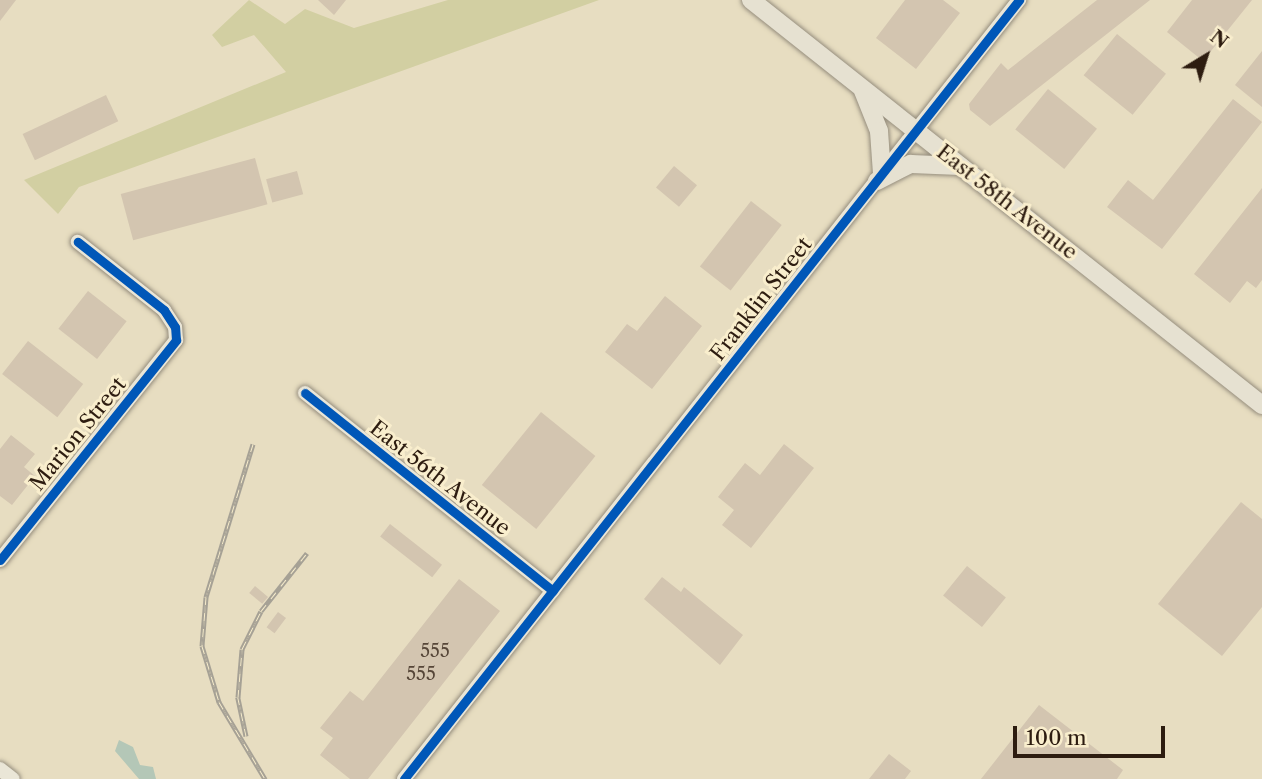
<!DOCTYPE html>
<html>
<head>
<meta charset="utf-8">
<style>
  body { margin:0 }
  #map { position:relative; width:1262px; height:779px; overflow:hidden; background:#e7ddc1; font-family:"Libre Caslon Text",serif }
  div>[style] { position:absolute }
  .green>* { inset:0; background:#d2cfa2 }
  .water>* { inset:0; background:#b4c7b7 }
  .building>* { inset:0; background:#d3c5b0; transform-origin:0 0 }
  .roads { filter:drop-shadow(0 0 2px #958d7d) drop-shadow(0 0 2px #958d7d) }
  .minor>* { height:14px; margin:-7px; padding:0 7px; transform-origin:7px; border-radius:7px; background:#eae6d7 }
  .major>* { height:18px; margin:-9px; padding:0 9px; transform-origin:9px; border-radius:9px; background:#e6e1d1 }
  .rail>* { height:5px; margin-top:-2.5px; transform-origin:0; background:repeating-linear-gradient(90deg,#f9eecd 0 8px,#a6a195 0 16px); box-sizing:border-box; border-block:2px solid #a6a195 }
  .cycleway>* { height:9px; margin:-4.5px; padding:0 4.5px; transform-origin:4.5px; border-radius:4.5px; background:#0057b8 }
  span { translate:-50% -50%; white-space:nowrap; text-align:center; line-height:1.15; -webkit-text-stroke:6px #f9eecd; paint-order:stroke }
  .number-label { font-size:18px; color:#564638 }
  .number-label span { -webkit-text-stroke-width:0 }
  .street-label { font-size:21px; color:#2d1c10 }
  .north { position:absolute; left:1171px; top:21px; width:70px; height:70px; -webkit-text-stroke:5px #f9eecd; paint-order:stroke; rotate:38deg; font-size:19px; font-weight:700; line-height:28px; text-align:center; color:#2d1c10 }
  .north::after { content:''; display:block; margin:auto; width:24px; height:32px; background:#2d1c10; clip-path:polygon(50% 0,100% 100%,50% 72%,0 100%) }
  .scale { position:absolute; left:1013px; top:726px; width:152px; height:32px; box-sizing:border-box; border:4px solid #2d1c10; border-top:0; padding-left:9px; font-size:21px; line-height:24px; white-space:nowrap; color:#2d1c10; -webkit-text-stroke:5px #f9eecd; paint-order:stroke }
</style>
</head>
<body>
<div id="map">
  <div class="green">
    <i style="clip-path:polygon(249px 0,285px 24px,305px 9px,354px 28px,448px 0,599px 0,79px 187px,58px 214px,24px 180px,286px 72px,254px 35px,222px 47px,212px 35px)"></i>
  </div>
  <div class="water">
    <i style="clip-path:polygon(119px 740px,133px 747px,140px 765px,153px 767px,156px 779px,139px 779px,115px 751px)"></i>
  </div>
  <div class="building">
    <i style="clip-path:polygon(0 0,16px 0,0 21px)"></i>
    <i style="clip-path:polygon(318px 0,346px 0,334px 15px)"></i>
    <i style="clip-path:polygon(905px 0,943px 0,960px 13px,916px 69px,876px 38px)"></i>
    <i style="clip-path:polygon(1097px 0,1150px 0,990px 126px,970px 110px,969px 104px,1001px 63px,1008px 70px)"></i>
    <i style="clip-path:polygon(1192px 0,1252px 0,1203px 61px,1167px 32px)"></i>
    <i style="left:1117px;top:34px;width:63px;height:53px;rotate:39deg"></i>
    <i style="clip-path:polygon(1262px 51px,1262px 107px,1235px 85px)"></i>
    <i style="left:1048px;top:89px;width:63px;height:52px;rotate:39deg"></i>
    <i style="left:106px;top:95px;width:29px;height:92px;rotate:65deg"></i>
    <i style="clip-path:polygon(1233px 99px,1262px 122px,1162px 249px,1107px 207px,1128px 180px,1153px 200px)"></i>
    <i style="left:255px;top:158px;width:48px;height:139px;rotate:75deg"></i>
    <i style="left:674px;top:166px;width:30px;height:28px;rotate:40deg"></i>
    <i style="left:297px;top:171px;width:24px;height:32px;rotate:75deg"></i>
    <i style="clip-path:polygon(1262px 188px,1262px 280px,1256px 288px,1247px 281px,1230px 303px,1194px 274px)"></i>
    <i style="left:751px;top:201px;width:39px;height:83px;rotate:38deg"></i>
    <i style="left:88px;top:291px;width:49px;height:48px;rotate:38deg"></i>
    <i style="clip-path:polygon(665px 296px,702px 326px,652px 389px,605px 352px,627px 324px,637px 331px)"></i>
    <i style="left:28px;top:341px;width:70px;height:42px;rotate:38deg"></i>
    <i style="left:541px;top:412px;width:70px;height:94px;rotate:39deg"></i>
    <i style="clip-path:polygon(11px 435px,35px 454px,24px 467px,35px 476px,12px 505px,0 496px,0 449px)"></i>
    <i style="clip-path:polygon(784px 444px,814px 468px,751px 548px,722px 525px,734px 510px,718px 497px,745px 463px,760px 475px)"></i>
    <i style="clip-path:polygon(1241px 502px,1262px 519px,1262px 607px,1222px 656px,1158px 604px)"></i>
    <i style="left:390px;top:524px;width:66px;height:16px;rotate:38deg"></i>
    <i style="left:967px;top:566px;width:50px;height:38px;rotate:39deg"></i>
    <i style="clip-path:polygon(662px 577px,681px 592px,684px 587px,743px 635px,720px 665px,644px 599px)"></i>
    <i style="clip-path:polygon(459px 579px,500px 611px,368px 779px,350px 779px,320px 755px,333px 738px,320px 728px,350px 691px,363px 701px)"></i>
    <i style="left:255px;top:586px;width:17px;height:9px;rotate:40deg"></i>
    <i style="left:278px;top:612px;width:10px;height:19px;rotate:37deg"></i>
    <i style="clip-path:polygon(1039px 705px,1123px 770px,1117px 779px,981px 779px)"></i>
    <i style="clip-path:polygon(889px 754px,911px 771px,905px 779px,869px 779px)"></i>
  </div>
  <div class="roads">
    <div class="minor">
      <i style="left:305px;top:393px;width:317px;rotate:38.6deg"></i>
      <i style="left:0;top:560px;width:282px;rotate:-51.3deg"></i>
      <i style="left:176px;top:340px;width:13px;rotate:-94deg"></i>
      <i style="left:175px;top:327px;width:20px;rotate:-123deg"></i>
      <i style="left:164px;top:310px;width:110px;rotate:-141.7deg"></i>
      <i style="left:0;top:769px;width:16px;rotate:38deg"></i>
      <i style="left:404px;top:779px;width:993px;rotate:-51.71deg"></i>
    </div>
    <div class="major">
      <i style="left:751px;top:0;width:652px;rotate:38.4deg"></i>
      <i style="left:863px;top:91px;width:43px;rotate:68.2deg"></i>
      <i style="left:879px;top:131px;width:43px;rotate:86deg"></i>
      <i style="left:877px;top:181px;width:38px;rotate:-27deg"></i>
      <i style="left:911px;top:164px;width:49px;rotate:2.3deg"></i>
    </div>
  </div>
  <div class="rail">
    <i style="left:253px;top:444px;width:160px;rotate:107.1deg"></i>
    <i style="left:206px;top:597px;width:49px;rotate:94.7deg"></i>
    <i style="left:202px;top:646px;width:59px;rotate:73.1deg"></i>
    <i style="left:219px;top:702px;width:90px;rotate:59.1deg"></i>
    <i style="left:246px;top:736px;width:40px;rotate:-102deg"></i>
    <i style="left:238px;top:697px;width:48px;rotate:-85.2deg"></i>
    <i style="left:242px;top:649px;width:42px;rotate:-63.4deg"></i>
    <i style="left:261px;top:611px;width:74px;rotate:-51.6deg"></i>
  </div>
  <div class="cycleway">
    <i style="left:305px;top:393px;width:317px;rotate:38.6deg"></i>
    <i style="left:0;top:560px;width:282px;rotate:-51.3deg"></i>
    <i style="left:176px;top:340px;width:13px;rotate:-94deg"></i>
    <i style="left:175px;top:327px;width:20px;rotate:-123deg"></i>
    <i style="left:164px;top:310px;width:110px;rotate:-141.7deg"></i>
    <i style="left:404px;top:779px;width:993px;rotate:-51.71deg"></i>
  </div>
  <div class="number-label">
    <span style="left:435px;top:651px">555</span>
    <span style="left:421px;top:674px">555</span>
  </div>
  <div class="street-label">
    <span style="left:1007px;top:202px;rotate:38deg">East 58th Avenue</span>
    <span style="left:761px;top:299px;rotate:-52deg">Franklin Street</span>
    <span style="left:78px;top:434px;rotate:-51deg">Marion Street</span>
    <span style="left:440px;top:478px;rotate:38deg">East 56th Avenue</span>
  </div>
  <div class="north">N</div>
  <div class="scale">100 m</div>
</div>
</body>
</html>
